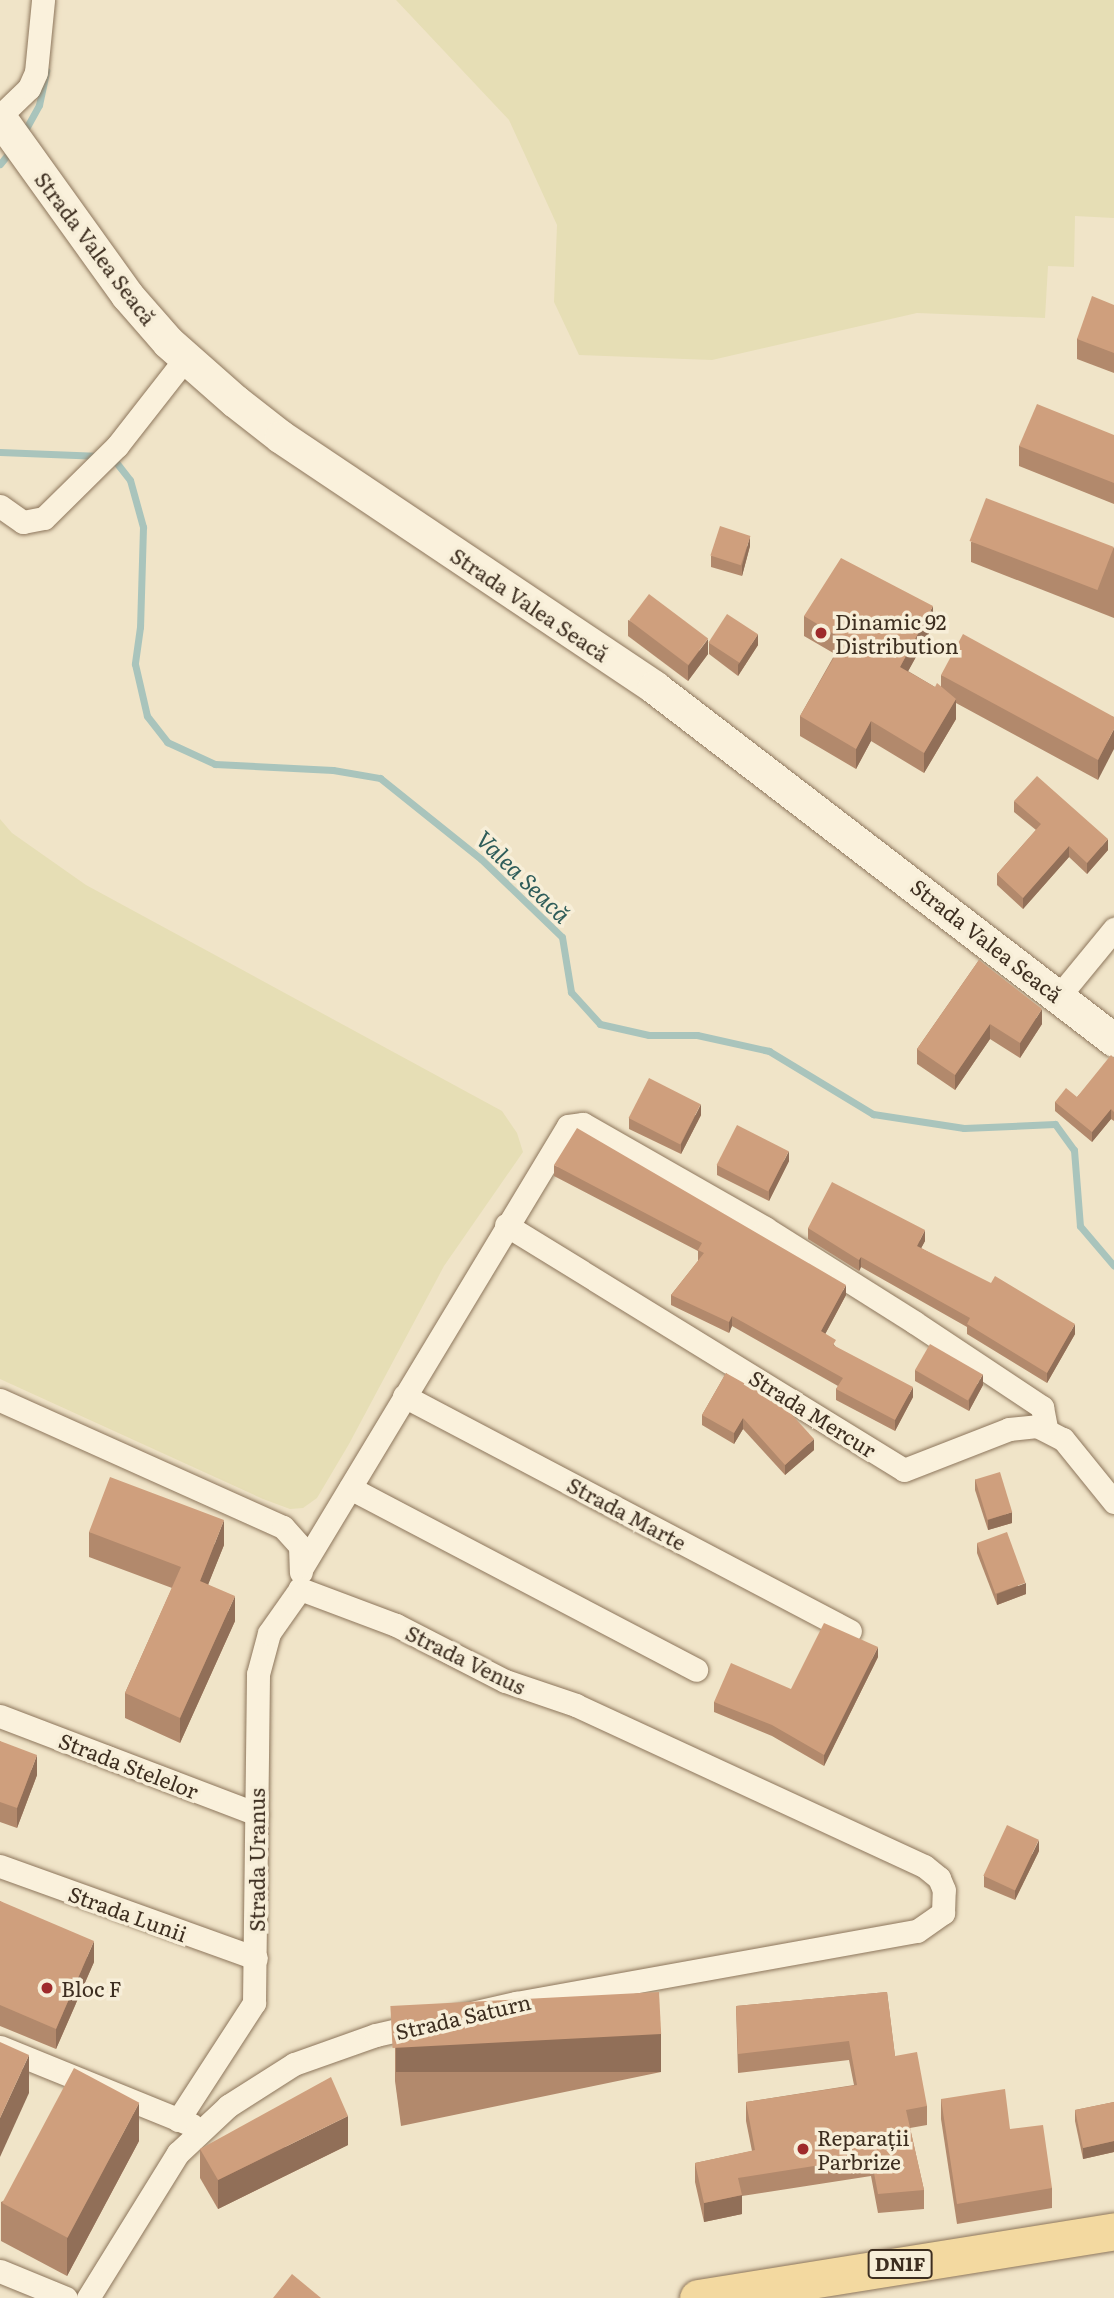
<!DOCTYPE html>
<html>
<head>
<meta charset="utf-8">
<style>
  body { margin:0 }
  #map { position:relative; width:1114px; height:2298px; overflow:hidden; background:#f0e4c8; font-family:Literata,serif }
  div>[style] { position:absolute }
  .farmland>* { inset:0; background:#e6deb5 }
  .stream>* { height:7px; margin:-3.5px; padding:0 3.5px; transform-origin:3.5px; border-radius:3.5px; background:#a9c4bc }
  .roads { filter:drop-shadow(0 0 2px #8d765c) drop-shadow(0 0 2px #8d765c) }
  .street>* { height:23px; margin:-11.5px; padding:0 11.5px; transform-origin:11.5px; border-radius:11.5px; background:#faf1dc }
  .secondary>* { height:33px; margin:-16.5px; padding:0 16.5px; transform-origin:16.5px; border-radius:16.5px; background:#faf1dc }
  .primary>* { height:37px; margin:-18.5px; padding:0 18.5px; transform-origin:18.5px; border-radius:18.5px; background:#f3d9a0 }
  .wall>* { inset:0; background:#b2896c }
  .shaded-wall>* { inset:0; background:#916f58; transform-origin:0 0 }
  .building>* { inset:0; background:#cf9f7d; transform-origin:0 0 }
  .dots>* { width:19px; height:19px; translate:-50% -50%; box-sizing:border-box; border:4px solid #f7eed8; border-radius:50% }
  span { translate:-50% -50%; white-space:nowrap; text-align:center; line-height:1.15; -webkit-text-stroke:7px #f7eed8; paint-order:stroke }
  .shield-label span { padding:2px 5px; background:#f7eed8; border:2px solid; border-radius:5px; -webkit-text-stroke-width:0 }
  .shield-label { font-size:19px; color:#3d2e20; font-weight:700 }
  .street-label { font-size:21px; color:#3d2e20 }
  .poi-label { font-size:21px; color:#3d2e20 }
  .left { translate:0 -50%; text-align:left }
  .water-label { font-size:23px; color:#2f5d5a; font-style:italic }
</style>
</head>
<body>
<div id="map">
  <div class="farmland">
    <i style="clip-path:polygon(396px 0,1114px 0,1114px 218px,1075px 216px,1074px 267px,1048px 266px,1045px 318px,917px 313px,712px 360px,579px 355px,554px 302px,557px 225px,509px 120px)"></i>
    <i style="clip-path:polygon(0 819px,12px 833px,86px 885px,502px 1111px,517px 1133px,523px 1152px,444px 1266px,349px 1444px,317px 1498px,303px 1508px,290px 1509px,263px 1499px,0 1379px)"></i>
  </div>
  <div class="stream">
    <i style="left:23px;top:134px;width:33px;rotate:-61deg"></i>
    <i style="left:39px;top:105px;width:35px;rotate:-78deg"></i>
    <i style="left:0;top:164px;width:19px;rotate:-51deg"></i>
    <i style="left:0;top:452px;width:101px;rotate:2.3deg"></i>
    <i style="left:112px;top:457px;width:29px;rotate:52deg"></i>
    <i style="left:130px;top:480px;width:49px;rotate:74.5deg"></i>
    <i style="left:143px;top:527px;width:100px;rotate:91.7deg"></i>
    <i style="left:140px;top:627px;width:37px;rotate:98deg"></i>
    <i style="left:135px;top:664px;width:53px;rotate:77deg"></i>
    <i style="left:147px;top:716px;width:33px;rotate:52deg"></i>
    <i style="left:167px;top:742px;width:53px;rotate:24.6deg"></i>
    <i style="left:215px;top:764px;width:118px;rotate:2.9deg"></i>
    <i style="left:333px;top:770px;width:48px;rotate:9.7deg"></i>
    <i style="left:380px;top:778px;width:129px;rotate:38.7deg"></i>
    <i style="left:481px;top:859px;width:112px;rotate:43.9deg"></i>
    <i style="left:562px;top:937px;width:56px;rotate:80.7deg"></i>
    <i style="left:571px;top:992px;width:43px;rotate:47.8deg"></i>
    <i style="left:600px;top:1024px;width:50px;rotate:12.7deg"></i>
    <i style="left:649px;top:1035px;width:48px"></i>
    <i style="left:697px;top:1035px;width:74px;rotate:12.5deg"></i>
    <i style="left:769px;top:1051px;width:122px;rotate:31.2deg"></i>
    <i style="left:873px;top:1114px;width:92px;rotate:8.7deg"></i>
    <i style="left:964px;top:1128px;width:91px;rotate:-2.5deg"></i>
    <i style="left:1055px;top:1124px;width:32px;rotate:54deg"></i>
    <i style="left:1074px;top:1150px;width:76px;rotate:85.5deg"></i>
    <i style="left:1080px;top:1226px;width:52px;rotate:49.6deg"></i>
  </div>
  <div class="roads">
    <div class="street">
      <i style="left:0;top:116px;width:40px;rotate:-44deg"></i>
      <i style="left:29px;top:88px;width:17px;rotate:-66deg"></i>
      <i style="left:36px;top:72px;width:72px;rotate:-84.4deg"></i>
      <i style="left:0;top:506px;width:28px;rotate:35deg"></i>
      <i style="left:23px;top:522px;width:21px;rotate:-11deg"></i>
      <i style="left:44px;top:518px;width:103px;rotate:-44.6deg"></i>
      <i style="left:117px;top:446px;width:110px;rotate:-52deg"></i>
      <i style="left:1059px;top:996px;width:87px;rotate:-50.6deg"></i>
      <i style="left:506px;top:1225px;width:467px;rotate:31.6deg"></i>
      <i style="left:904px;top:1470px;width:113px;rotate:-21.3deg"></i>
      <i style="left:1009px;top:1429px;width:28px;rotate:-6deg"></i>
      <i style="left:1037px;top:1426px;width:29px;rotate:27deg"></i>
      <i style="left:1063px;top:1439px;width:81px;rotate:51deg"></i>
      <i style="left:404px;top:1396px;width:504px;rotate:27.79deg"></i>
      <i style="left:0;top:1400px;width:310px;rotate:24.2deg"></i>
      <i style="left:283px;top:1527px;width:25px;rotate:48deg"></i>
      <i style="left:300px;top:1546px;width:26px;rotate:88deg"></i>
      <i style="left:350px;top:1488px;width:391px;rotate:27.7deg"></i>
      <i style="left:301px;top:1569px;width:517px;rotate:-58.92deg"></i>
      <i style="left:568px;top:1126px;width:15px;rotate:-8deg"></i>
      <i style="left:583px;top:1124px;width:210px;rotate:29.7deg"></i>
      <i style="left:765px;top:1228px;width:176px;rotate:32.2deg"></i>
      <i style="left:914px;top:1322px;width:154px;rotate:33.6deg"></i>
      <i style="left:1042px;top:1407px;width:21px;rotate:79deg"></i>
      <i style="left:0;top:1716px;width:275px;rotate:20.9deg"></i>
      <i style="left:0;top:1866px;width:272px;rotate:19.8deg"></i>
      <i style="left:0;top:2047px;width:207px;rotate:22.1deg"></i>
      <i style="left:178px;top:2120px;width:140px;rotate:-57deg"></i>
      <i style="left:254px;top:2003px;width:329px;rotate:-89.3deg"></i>
      <i style="left:258px;top:1674px;width:42px;rotate:-75deg"></i>
      <i style="left:269px;top:1633px;width:54px;rotate:-54.8deg"></i>
      <i style="left:0;top:2271px;width:71px;rotate:22.2deg"></i>
      <i style="left:88px;top:2298px;width:171px;rotate:-58.2deg"></i>
      <i style="left:178px;top:2153px;width:69px;rotate:-43.2deg"></i>
      <i style="left:228px;top:2106px;width:78px;rotate:-32.5deg"></i>
      <i style="left:294px;top:2064px;width:87px;rotate:-19.5deg"></i>
      <i style="left:376px;top:2035px;width:144px;rotate:-12.9deg"></i>
      <i style="left:516px;top:2003px;width:407px;rotate:-10.2deg"></i>
      <i style="left:917px;top:1931px;width:32px;rotate:-35deg"></i>
      <i style="left:943px;top:1913px;width:23px;rotate:-88deg"></i>
      <i style="left:944px;top:1890px;width:13px;rotate:-113deg"></i>
      <i style="left:939px;top:1878px;width:19px;rotate:-141deg"></i>
      <i style="left:924px;top:1866px;width:383px;rotate:-155.2deg"></i>
      <i style="left:576px;top:1705px;width:75px;rotate:-161.3deg"></i>
      <i style="left:505px;top:1681px;width:123px;rotate:-152.8deg"></i>
      <i style="left:396px;top:1625px;width:103px;rotate:-159.4deg"></i>
    </div>
    <div class="secondary">
      <i style="left:0;top:118px;width:218px;rotate:54.3deg"></i>
      <i style="left:127px;top:295px;width:62px;rotate:48.9deg"></i>
      <i style="left:168px;top:342px;width:89px;rotate:41.4deg"></i>
      <i style="left:235px;top:401px;width:58px;rotate:38deg"></i>
      <i style="left:281px;top:437px;width:449px;rotate:33.8deg"></i>
      <i style="left:654px;top:687px;width:580px;rotate:37.5deg"></i>
    </div>
    <div class="primary">
      <i style="left:698px;top:2298px;width:421px;rotate:-9.1deg"></i>
    </div>
  </div>
  <div class="wall">
    <i style="clip-path:polygon(1114px 305px,1114px 373px,1077px 359px,1077px 339px)"></i>
    <i style="clip-path:polygon(1114px 435px,1114px 504px,1019px 466px,1019px 446px)"></i>
    <i style="clip-path:polygon(971px 542px,1114px 548px,1114px 618px,971px 562px)"></i>
    <i style="clip-path:polygon(750px 546px,742px 576px,711px 567px,711px 556px)"></i>
    <i style="clip-path:polygon(804px 616px,933px 626px,908px 671px,935px 687px,941px 687px,941px 675px,1114px 717px,1098px 780px,956px 703px,956px 719px,924px 773px,871px 741px,856px 769px,800px 736px,800px 716px,835px 654px,804px 636px)"></i>
    <i style="clip-path:polygon(628px 620px,708px 654px,688px 681px,628px 636px)"></i>
    <i style="clip-path:polygon(709px 643px,758px 645px,738px 676px,709px 654px)"></i>
    <i style="clip-path:polygon(1014px 801px,1108px 850px,1087px 874px,1069px 857px,1023px 909px,997px 885px,997px 874px,1036px 830px,1014px 812px)"></i>
    <i style="clip-path:polygon(979px 960px,1042px 1024px,1020px 1058px,990px 1039px,955px 1090px,917px 1064px,917px 1049px)"></i>
    <i style="clip-path:polygon(1114px 1058px,1114px 1121px,1111px 1119px,1092px 1142px,1055px 1111px,1055px 1102px,1077px 1097px)"></i>
    <i style="clip-path:polygon(701px 1115px,681px 1154px,629px 1129px,629px 1118px)"></i>
    <i style="clip-path:polygon(789px 1161px,769px 1201px,717px 1175px,717px 1165px)"></i>
    <i style="clip-path:polygon(554px 1165px,846px 1295px,825px 1334px,836px 1347px,913px 1397px,895px 1431px,836px 1400px,836px 1389px,838px 1386px,732px 1326px,729px 1333px,671px 1305px,671px 1295px,698px 1261px,698px 1251px,554px 1176px)"></i>
    <i style="clip-path:polygon(808px 1228px,925px 1241px,921px 1248px,1075px 1334px,1047px 1383px,967px 1334px,967px 1327px,861px 1267px,859px 1271px,808px 1239px)"></i>
    <i style="clip-path:polygon(915px 1370px,983px 1385px,969px 1411px,915px 1381px)"></i>
    <i style="clip-path:polygon(726px 1373px,814px 1450px,785px 1475px,743px 1429px,734px 1444px,702px 1425px,702px 1415px)"></i>
    <i style="clip-path:polygon(975px 1479px,1012px 1523px,988px 1530px,975px 1490px)"></i>
    <i style="clip-path:polygon(89px 1532px,224px 1545px,208px 1584px,235px 1621px,180px 1743px,125px 1718px,125px 1693px,172px 1588px,89px 1557px)"></i>
    <i style="clip-path:polygon(977px 1543px,1026px 1594px,997px 1605px,977px 1553px)"></i>
    <i style="clip-path:polygon(878px 1657px,824px 1766px,772px 1736px,714px 1712px,714px 1702px,791px 1689px)"></i>
    <i style="clip-path:polygon(0 1741px,37px 1775px,17px 1828px,0 1822px)"></i>
    <i style="clip-path:polygon(1039px 1851px,1015px 1900px,984px 1887px,984px 1876px)"></i>
    <i style="clip-path:polygon(0 1901px,94px 1962px,56px 2049px,0 2026px)"></i>
    <i style="clip-path:polygon(887px 1992px,895px 2056px,927px 2106px,927px 2125px,910px 2128px,924px 2190px,924px 2209px,878px 2213px,871px 2176px,742px 2196px,742px 2214px,704px 2222px,695px 2182px,695px 2163px,752px 2151px,746px 2121px,746px 2102px,854px 2085px,849px 2060px,738px 2073px,736px 2006px)"></i>
    <i style="clip-path:polygon(395px 2042px,661px 2072px,401px 2126px,395px 2081px)"></i>
    <i style="clip-path:polygon(941px 2099px,1010px 2129px,1052px 2188px,1052px 2208px,957px 2224px,941px 2119px)"></i>
    <i style="clip-path:polygon(1114px 2102px,1114px 2152px,1083px 2159px,1075px 2121px,1075px 2110px)"></i>
    <i style="clip-path:polygon(139px 2141px,67px 2276px,1px 2241px,1px 2202px)"></i>
    <i style="clip-path:polygon(348px 2145px,218px 2209px,200px 2178px,200px 2149px)"></i>
  </div>
  <div class="shaded-wall">
    <i style="clip-path:polygon(750px 536px,750px 546px,742px 576px,742px 566px)"></i>
    <i style="clip-path:polygon(933px 606px,933px 626px,900px 686px,900px 667px)"></i>
    <i style="clip-path:polygon(758px 634px,758px 645px,738px 676px,738px 665px)"></i>
    <i style="clip-path:polygon(708px 639px,708px 654px,688px 681px,688px 666px)"></i>
    <i style="clip-path:polygon(956px 699px,956px 719px,924px 773px,924px 753px)"></i>
    <i style="clip-path:polygon(871px 721px,871px 741px,856px 769px,856px 749px)"></i>
    <i style="clip-path:polygon(1114px 729px,1114px 749px,1098px 780px,1098px 760px)"></i>
    <i style="clip-path:polygon(1108px 839px,1108px 850px,1087px 874px,1087px 863px)"></i>
    <i style="clip-path:polygon(1069px 846px,1069px 857px,1023px 909px,1023px 898px)"></i>
    <i style="clip-path:polygon(1042px 1009px,1042px 1024px,1020px 1058px,1020px 1043px)"></i>
    <i style="clip-path:polygon(990px 1024px,990px 1039px,955px 1090px,955px 1075px)"></i>
    <i style="clip-path:polygon(701px 1104px,701px 1115px,681px 1154px,681px 1144px)"></i>
    <i style="clip-path:polygon(1111px 1109px,1111px 1119px,1092px 1142px,1092px 1132px)"></i>
    <i style="clip-path:polygon(789px 1151px,789px 1161px,769px 1201px,769px 1190px)"></i>
    <i style="clip-path:polygon(925px 1230px,925px 1241px,917px 1256px,917px 1246px)"></i>
    <i style="clip-path:polygon(861px 1257px,861px 1267px,859px 1271px,859px 1260px)"></i>
    <i style="clip-path:polygon(846px 1285px,846px 1295px,821px 1342px,821px 1331px)"></i>
    <i style="clip-path:polygon(732px 1316px,732px 1326px,729px 1333px,729px 1322px)"></i>
    <i style="clip-path:polygon(1075px 1324px,1075px 1334px,1047px 1383px,1047px 1373px)"></i>
    <i style="clip-path:polygon(983px 1374px,983px 1385px,969px 1411px,969px 1400px)"></i>
    <i style="clip-path:polygon(913px 1387px,913px 1397px,895px 1431px,895px 1420px)"></i>
    <i style="clip-path:polygon(743px 1418px,743px 1429px,734px 1444px,734px 1433px)"></i>
    <i style="clip-path:polygon(814px 1439px,814px 1450px,785px 1475px,785px 1465px)"></i>
    <i style="clip-path:polygon(1012px 1512px,1012px 1523px,988px 1530px,988px 1520px)"></i>
    <i style="clip-path:polygon(224px 1520px,224px 1545px,200px 1605px,200px 1581px)"></i>
    <i style="clip-path:polygon(1026px 1583px,1026px 1594px,997px 1605px,997px 1594px)"></i>
    <i style="clip-path:polygon(235px 1596px,235px 1621px,180px 1743px,180px 1718px)"></i>
    <i style="clip-path:polygon(878px 1647px,878px 1657px,824px 1766px,824px 1755px)"></i>
    <i style="clip-path:polygon(37px 1755px,37px 1775px,17px 1828px,17px 1808px)"></i>
    <i style="clip-path:polygon(1039px 1840px,1039px 1851px,1015px 1900px,1015px 1890px)"></i>
    <i style="clip-path:polygon(94px 1941px,94px 1962px,56px 2049px,56px 2029px)"></i>
    <i style="left:661px;top:2034px;width:38px;height:265px;rotate:90deg"></i>
    <i style="clip-path:polygon(29px 2055px,29px 2093px,0 2157px,0 2118px)"></i>
    <i style="clip-path:polygon(139px 2103px,139px 2141px,67px 2276px,67px 2238px)"></i>
    <i style="clip-path:polygon(348px 2116px,348px 2145px,218px 2209px,218px 2180px)"></i>
    <i style="clip-path:polygon(1114px 2141px,1114px 2152px,1083px 2159px,1083px 2148px)"></i>
    <i style="clip-path:polygon(742px 2195px,742px 2214px,704px 2222px,704px 2203px)"></i>
  </div>
  <div class="building">
    <i style="clip-path:polygon(1092px 296px,1114px 305px,1114px 353px,1077px 339px)"></i>
    <i style="clip-path:polygon(1037px 404px,1114px 435px,1114px 483px,1019px 446px)"></i>
    <i style="left:986px;top:498px;width:137px;height:46px;rotate:21deg"></i>
    <i style="left:720px;top:526px;width:32px;height:31px;rotate:18deg"></i>
    <i style="clip-path:polygon(841px 558px,933px 606px,900px 667px,935px 687px,937px 683px,956px 699px,924px 753px,871px 721px,856px 749px,800px 716px,844px 640px,804px 616px)"></i>
    <i style="left:649px;top:594px;width:74px;height:33px;rotate:37deg"></i>
    <i style="left:727px;top:614px;width:37px;height:34px;rotate:33deg"></i>
    <i style="clip-path:polygon(963px 634px,1114px 717px,1114px 729px,1098px 760px,941px 675px)"></i>
    <i style="clip-path:polygon(1037px 776px,1108px 839px,1087px 863px,1069px 846px,1023px 898px,997px 874px,1041px 824px,1014px 801px)"></i>
    <i style="clip-path:polygon(979px 960px,1042px 1009px,1020px 1043px,990px 1024px,955px 1075px,917px 1049px)"></i>
    <i style="clip-path:polygon(1111px 1055px,1114px 1058px,1114px 1112px,1111px 1109px,1092px 1132px,1055px 1102px,1066px 1088px,1077px 1097px)"></i>
    <i style="left:649px;top:1078px;width:58px;height:45px;rotate:27deg"></i>
    <i style="left:737px;top:1125px;width:58px;height:45px;rotate:27deg"></i>
    <i style="clip-path:polygon(577px 1128px,846px 1285px,821px 1331px,836px 1340px,833px 1345px,913px 1387px,895px 1420px,836px 1389px,843px 1378px,732px 1316px,729px 1322px,671px 1295px,704px 1253px,698px 1250px,702px 1243px,554px 1165px)"></i>
    <i style="clip-path:polygon(832px 1182px,925px 1230px,917px 1246px,991px 1283px,995px 1276px,1075px 1324px,1047px 1373px,967px 1324px,970px 1318px,861px 1257px,859px 1260px,808px 1228px)"></i>
    <i style="left:930px;top:1344px;width:61px;height:30px;rotate:30deg"></i>
    <i style="clip-path:polygon(726px 1373px,783px 1405px,814px 1439px,785px 1465px,743px 1418px,734px 1433px,702px 1415px)"></i>
    <i style="left:1000px;top:1472px;width:42px;height:26px;rotate:73deg"></i>
    <i style="clip-path:polygon(110px 1477px,224px 1520px,200px 1581px,235px 1596px,180px 1718px,125px 1693px,181px 1567px,89px 1532px)"></i>
    <i style="left:1007px;top:1532px;width:54px;height:32px;rotate:70deg"></i>
    <i style="clip-path:polygon(824px 1623px,878px 1647px,824px 1755px,772px 1725px,714px 1702px,731px 1663px,791px 1689px)"></i>
    <i style="clip-path:polygon(0 1741px,37px 1755px,17px 1808px,0 1802px)"></i>
    <i style="left:1007px;top:1825px;width:35px;height:56px;rotate:25deg"></i>
    <i style="clip-path:polygon(0 1901px,94px 1941px,56px 2029px,0 2005px)"></i>
    <i style="left:659px;top:1992px;width:42px;height:269px;rotate:87deg"></i>
    <i style="clip-path:polygon(887px 1992px,895px 2056px,917px 2052px,927px 2106px,906px 2110px,924px 2190px,878px 2194px,871px 2157px,738px 2178px,742px 2195px,704px 2203px,695px 2163px,755px 2150px,746px 2102px,857px 2085px,849px 2041px,738px 2054px,736px 2006px)"></i>
    <i style="clip-path:polygon(0 2042px,29px 2055px,0 2118px)"></i>
    <i style="left:74px;top:2068px;width:74px;height:153px;rotate:28deg"></i>
    <i style="clip-path:polygon(331px 2077px,348px 2116px,218px 2180px,200px 2149px)"></i>
    <i style="clip-path:polygon(1005px 2089px,1010px 2129px,1043px 2125px,1052px 2188px,957px 2204px,941px 2099px)"></i>
    <i style="clip-path:polygon(1114px 2102px,1114px 2141px,1083px 2148px,1075px 2110px)"></i>
    <i style="clip-path:polygon(292px 2274px,321px 2298px,273px 2298px)"></i>
  </div>
  <div class="dots">
    <i style="left:821px;top:633px;background:#9e2a2b"></i>
    <i style="left:47px;top:1988px;background:#9e2a2b"></i>
    <i style="left:803px;top:2149px;background:#9e2a2b"></i>
  </div>
  <div class="shield-label">
    <span style="left:900px;top:2264px">DN1F</span>
  </div>
  <div class="street-label">
    <span style="left:96px;top:248px;rotate:53deg">Strada Valea Seacă</span>
    <span style="left:530px;top:604px;rotate:34deg">Strada Valea Seacă</span>
    <span style="left:987px;top:940px;rotate:38deg">Strada Valea Seacă</span>
    <span style="left:813px;top:1413px;rotate:32deg">Strada Mercur</span>
    <span style="left:627px;top:1513px;rotate:28deg">Strada Marte</span>
    <span style="left:466px;top:1659px;rotate:26deg">Strada Venus</span>
    <span style="left:129px;top:1765px;rotate:21deg">Strada Stelelor</span>
    <span style="left:256px;top:1860px;rotate:-90deg">Strada Uranus</span>
    <span style="left:128px;top:1913px;rotate:20deg">Strada Lunii</span>
    <span style="left:463px;top:2016px;rotate:-13deg">Strada Saturn</span>
  </div>
  <div class="poi-label">
    <span class="left" style="left:835px;top:633px">Dinamic 92<br>Distribution</span>
    <span class="left" style="left:61px;top:1988px">Bloc F</span>
    <span class="left" style="left:817px;top:2149px">Reparații<br>Parbrize</span>
  </div>
  <div class="water-label">
    <span style="left:524px;top:876px;rotate:44deg">Valea Seacă</span>
  </div>
</div>
</body>
</html>
